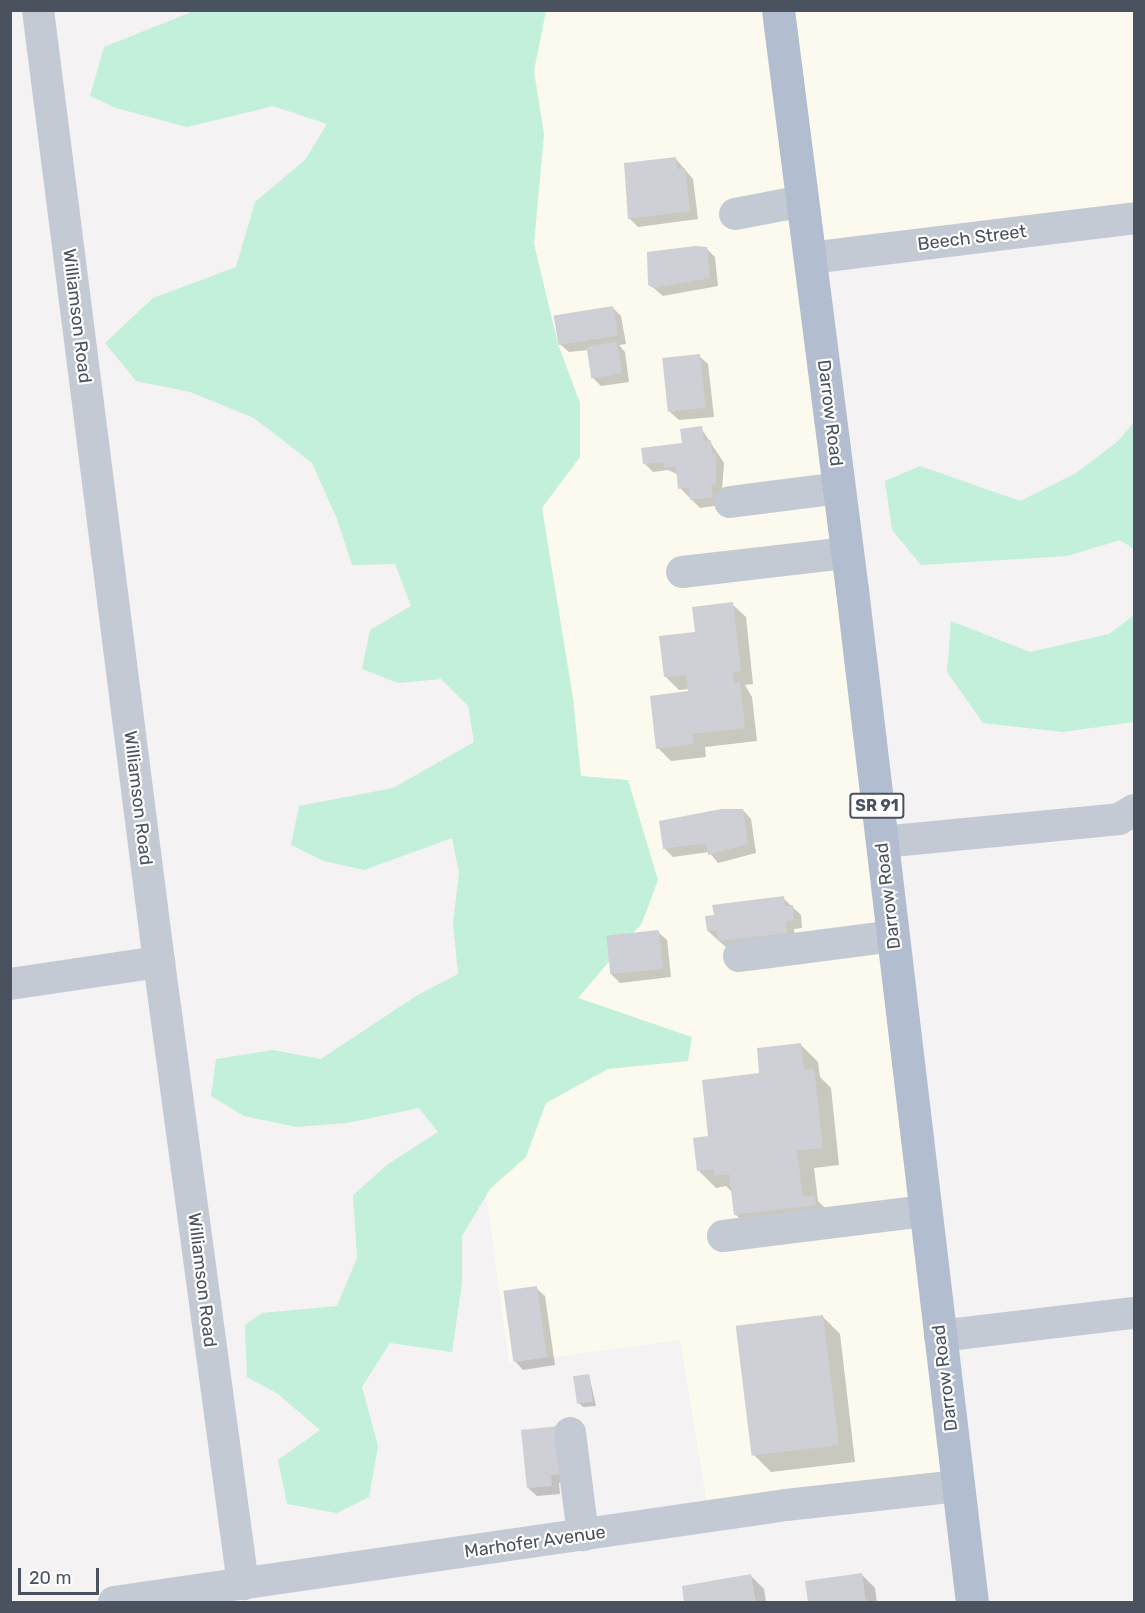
<!DOCTYPE html>
<html>
<head>
<meta charset="utf-8">
<style>
  body { margin:0 }
  #map { position:relative; width:1145px; height:1613px; overflow:hidden; background:#f4f2f2; font-family:Rubik,sans-serif }
  div>[style] { position:absolute }
  .commercial>* { inset:0; background:#fcfaee }
  .green>* { inset:0; background:#c2f0da }
  .shadow>* { inset:0; background:#0003 }
  .building>* { inset:0; background:#cfd0d6; transform-origin:0 0 }
  .minor>* { height:32px; margin:-16px; padding:0 16px; transform-origin:16px; border-radius:16px; background:#c3cad3 }
  .major>* { height:33px; margin:-16.5px; padding:0 16.5px; transform-origin:16.5px; border-radius:16.5px; background:#b2bdd0 }
  span { translate:-50% -50%; white-space:nowrap; text-align:center; line-height:1.15; -webkit-text-stroke:4.5px #fff; paint-order:stroke }
  .shield-label span { padding:2px 4px; background:#fff; border:2px solid; border-radius:4px; -webkit-text-stroke-width:0 }
  .shield-label { font-size:16px; color:#4a525f; font-weight:700 }
  .street-label { font-size:18px; color:#4a525f }
  .frame { position:absolute; inset:0; border:12px solid #4a525f; pointer-events:none }
  .scale { position:absolute; left:18px; top:1568px; width:81px; height:27px; box-sizing:border-box; border:3px solid #4a525f; border-top:0; padding-left:8px; font-size:18px; line-height:21px; white-space:nowrap; color:#4a525f; -webkit-text-stroke:4px #fff; paint-order:stroke }
</style>
</head>
<body>
<div id="map">
  <div class="commercial">
    <i style="clip-path:polygon(481px 11px,1134px 11px,1134px 218px,811px 258px,970px 1488px,709px 1517px,680px 1340px,509px 1363px,467px 1054px,558px 1032px)"></i>
  </div>
  <div class="green">
    <i style="clip-path:polygon(194px 11px,546px 11px,534px 71px,544px 134px,534px 244px,558px 344px,580px 403px,580px 457px,542px 508px,573px 698px,581px 776px,628px 780px,658px 880px,642px 923px,578px 998px,692px 1037px,688px 1061px,608px 1069px,546px 1103px,526px 1157px,490px 1189px,462px 1236px,462px 1283px,452px 1352px,390px 1343px,362px 1387px,378px 1446px,369px 1497px,337px 1513px,287px 1504px,278px 1460px,320px 1430px,278px 1394px,247px 1377px,245px 1325px,262px 1313px,337px 1306px,357px 1258px,353px 1195px,388px 1164px,438px 1132px,419px 1108px,347px 1123px,296px 1127px,244px 1116px,211px 1096px,216px 1059px,273px 1050px,321px 1059px,416px 996px,458px 974px,453px 923px,459px 873px,452px 838px,364px 870px,324px 861px,291px 845px,299px 806px,393px 788px,474px 742px,468px 706px,441px 679px,398px 683px,362px 669px,370px 630px,411px 606px,395px 564px,352px 565px,337px 519px,312px 463px,254px 418px,190px 392px,136px 381px,105px 343px,153px 298px,236px 267px,255px 202px,305px 160px,327px 124px,273px 106px,187px 127px,116px 108px,90px 96px,104px 47px)"></i>
    <i style="clip-path:polygon(1134px 422px,1134px 549px,1120px 540px,1067px 556px,921px 565px,892px 530px,885px 481px,920px 466px,1020px 501px,1076px 473px,1117px 442px)"></i>
    <i style="clip-path:polygon(1134px 615px,1134px 722px,1063px 732px,983px 723px,947px 672px,951px 621px,1030px 652px,1109px 634px)"></i>
  </div>
  <div class="shadow">
    <i style="clip-path:polygon(675px 158px,693px 179px,698px 219px,638px 227px,629px 218px)"></i>
    <i style="clip-path:polygon(706px 248px,715px 257px,718px 286px,663px 296px,650px 285px)"></i>
    <i style="clip-path:polygon(613px 308px,621px 316px,626px 344px,619px 345px,625px 352px,629px 382px,601px 386px,592px 377px,588px 350px,569px 352px,560px 344px)"></i>
    <i style="clip-path:polygon(699px 356px,708px 364px,714px 417px,679px 420px,670px 412px)"></i>
    <i style="clip-path:polygon(701px 428px,724px 463px,721px 505px,700px 508px,680px 488px,679px 475px,668px 470px,653px 472px,645px 464px,684px 445px)"></i>
    <i style="clip-path:polygon(732px 604px,746px 617px,753px 684px,745px 685px,752px 697px,757px 741px,705px 747px,706px 757px,671px 761px,658px 748px,690px 693px,689px 689px,679px 690px,666px 677px,696px 633px)"></i>
    <i style="clip-path:polygon(743px 810px,751px 819px,756px 853px,718px 863px,709px 852px,673px 857px,664px 848px)"></i>
    <i style="clip-path:polygon(783px 898px,801px 915px,802px 928px,794px 929px,795px 941px,728px 949px,708px 931px,715px 916px)"></i>
    <i style="clip-path:polygon(658px 932px,667px 940px,671px 977px,620px 983px,611px 974px)"></i>
    <i style="clip-path:polygon(801px 1045px,818px 1062px,820px 1077px,831px 1088px,839px 1165px,814px 1168px,818px 1201px,831px 1214px,753px 1231px,735px 1214px,733px 1193px,726px 1186px,716px 1188px,698px 1170px,710px 1138px,761px 1074px)"></i>
    <i style="clip-path:polygon(536px 1288px,545px 1296px,555px 1365px,523px 1370px,515px 1361px)"></i>
    <i style="clip-path:polygon(822px 1316px,840px 1334px,855px 1462px,771px 1472px,754px 1455px)"></i>
    <i style="clip-path:polygon(589px 1375px,596px 1406px,583px 1407px,579px 1403px)"></i>
    <i style="clip-path:polygon(522px 1431px,572px 1482px,559px 1483px,560px 1494px,537px 1496px,528px 1488px)"></i>
    <i style="clip-path:polygon(862px 1575px,875px 1588px,877px 1602px,809px 1602px,807px 1582px)"></i>
    <i style="clip-path:polygon(751px 1576px,764px 1589px,766px 1602px,686px 1602px,683px 1587px)"></i>
  </div>
  <div class="building">
    <i style="clip-path:polygon(676px 157px,677px 169px,685px 168px,690px 211px,628px 219px,624px 163px)"></i>
    <i style="clip-path:polygon(695px 246px,707px 247px,710px 278px,653px 288px,648px 285px,647px 252px)"></i>
    <i style="left:613px;top:306px;width:30px;height:60px;rotate:81deg"></i>
    <i style="left:617px;top:342px;width:32px;height:31px;rotate:81deg"></i>
    <i style="left:700px;top:354px;width:54px;height:38px;rotate:84deg"></i>
    <i style="clip-path:polygon(702px 426px,704px 441px,711px 440px,712px 454px,716px 453px,716px 484px,711px 485px,713px 497px,690px 500px,689px 487px,678px 489px,676px 466px,664px 468px,663px 462px,643px 464px,641px 448px,682px 443px,680px 429px)"></i>
    <i style="clip-path:polygon(733px 602px,741px 671px,733px 672px,734px 683px,740px 682px,745px 728px,693px 734px,694px 744px,656px 749px,650px 696px,688px 691px,686px 675px,664px 677px,659px 636px,695px 632px,692px 607px)"></i>
    <i style="clip-path:polygon(721px 809px,743px 809px,748px 844px,708px 855px,706px 843px,663px 849px,659px 821px)"></i>
    <i style="clip-path:polygon(784px 896px,785px 906px,793px 905px,794px 920px,786px 921px,787px 933px,718px 941px,716px 930px,707px 931px,705px 916px,714px 915px,712px 905px)"></i>
    <i style="left:659px;top:930px;width:39px;height:53px;rotate:84deg"></i>
    <i style="clip-path:polygon(801px 1043px,804px 1070px,814px 1069px,823px 1148px,797px 1151px,803px 1197px,815px 1195px,816px 1205px,734px 1215px,729px 1174px,714px 1176px,713px 1169px,697px 1171px,693px 1138px,708px 1136px,702px 1080px,759px 1073px,757px 1048px)"></i>
    <i style="left:537px;top:1286px;width:72px;height:34px;rotate:82deg"></i>
    <i style="left:823px;top:1315px;width:131px;height:88px;rotate:83deg"></i>
    <i style="left:589px;top:1374px;width:28px;height:16px;rotate:82deg"></i>
    <i style="clip-path:polygon(559px 1426px,565px 1474px,551px 1475px,552px 1486px,527px 1488px,521px 1430px)"></i>
    <i style="clip-path:polygon(862px 1573px,866px 1602px,808px 1602px,805px 1581px)"></i>
    <i style="clip-path:polygon(751px 1574px,756px 1602px,684px 1602px,682px 1586px)"></i>
  </div>
  <div class="minor">
    <i style="left:38px;top:10px;width:960px;rotate:82.76deg"></i>
    <i style="left:159px;top:962px;width:628px;rotate:82.31deg"></i>
    <i style="left:735px;top:214px;width:69px;rotate:-10.8deg"></i>
    <i style="left:810px;top:258px;width:326px;rotate:-7deg"></i>
    <i style="left:730px;top:502px;width:110px;rotate:-7.3deg"></i>
    <i style="left:682px;top:572px;width:166px;rotate:-6.6deg"></i>
    <i style="left:882px;top:842px;width:238px;rotate:-5.5deg"></i>
    <i style="left:1119px;top:819px;width:17px;rotate:-31deg"></i>
    <i style="left:739px;top:956px;width:155px;rotate:-7.4deg"></i>
    <i style="left:10px;top:984px;width:151px;rotate:-8.4deg"></i>
    <i style="left:723px;top:1236px;width:204px;rotate:-7.1deg"></i>
    <i style="left:940px;top:1336px;width:195px;rotate:-6.8deg"></i>
    <i style="left:570px;top:1433px;width:103px;rotate:82.7deg"></i>
    <i style="left:114px;top:1602px;width:679px;rotate:-8.21deg"></i>
    <i style="left:786px;top:1505px;width:173px;rotate:-6.3deg"></i>
  </div>
  <div class="major">
    <i style="left:778px;top:10px;width:585px;rotate:82.73deg"></i>
    <i style="left:852px;top:590px;width:1019px;rotate:83.24deg"></i>
  </div>
  <div class="shield-label">
    <span style="left:877px;top:806px">SR 91</span>
  </div>
  <div class="street-label">
    <span style="left:972px;top:238px;rotate:-7deg">Beech Street</span>
    <span style="left:77px;top:316px;rotate:83deg">Williamson Road</span>
    <span style="left:830px;top:413px;rotate:83deg">Darrow Road</span>
    <span style="left:138px;top:798px;rotate:83deg">Williamson Road</span>
    <span style="left:888px;top:896px;rotate:-97deg">Darrow Road</span>
    <span style="left:202px;top:1280px;rotate:83deg">Williamson Road</span>
    <span style="left:945px;top:1378px;rotate:-97deg">Darrow Road</span>
    <span style="left:535px;top:1542px;rotate:-8deg">Marhofer Avenue</span>
  </div>
  <div class="frame"></div>
  <div class="scale">20 m</div>
</div>
</body>
</html>
